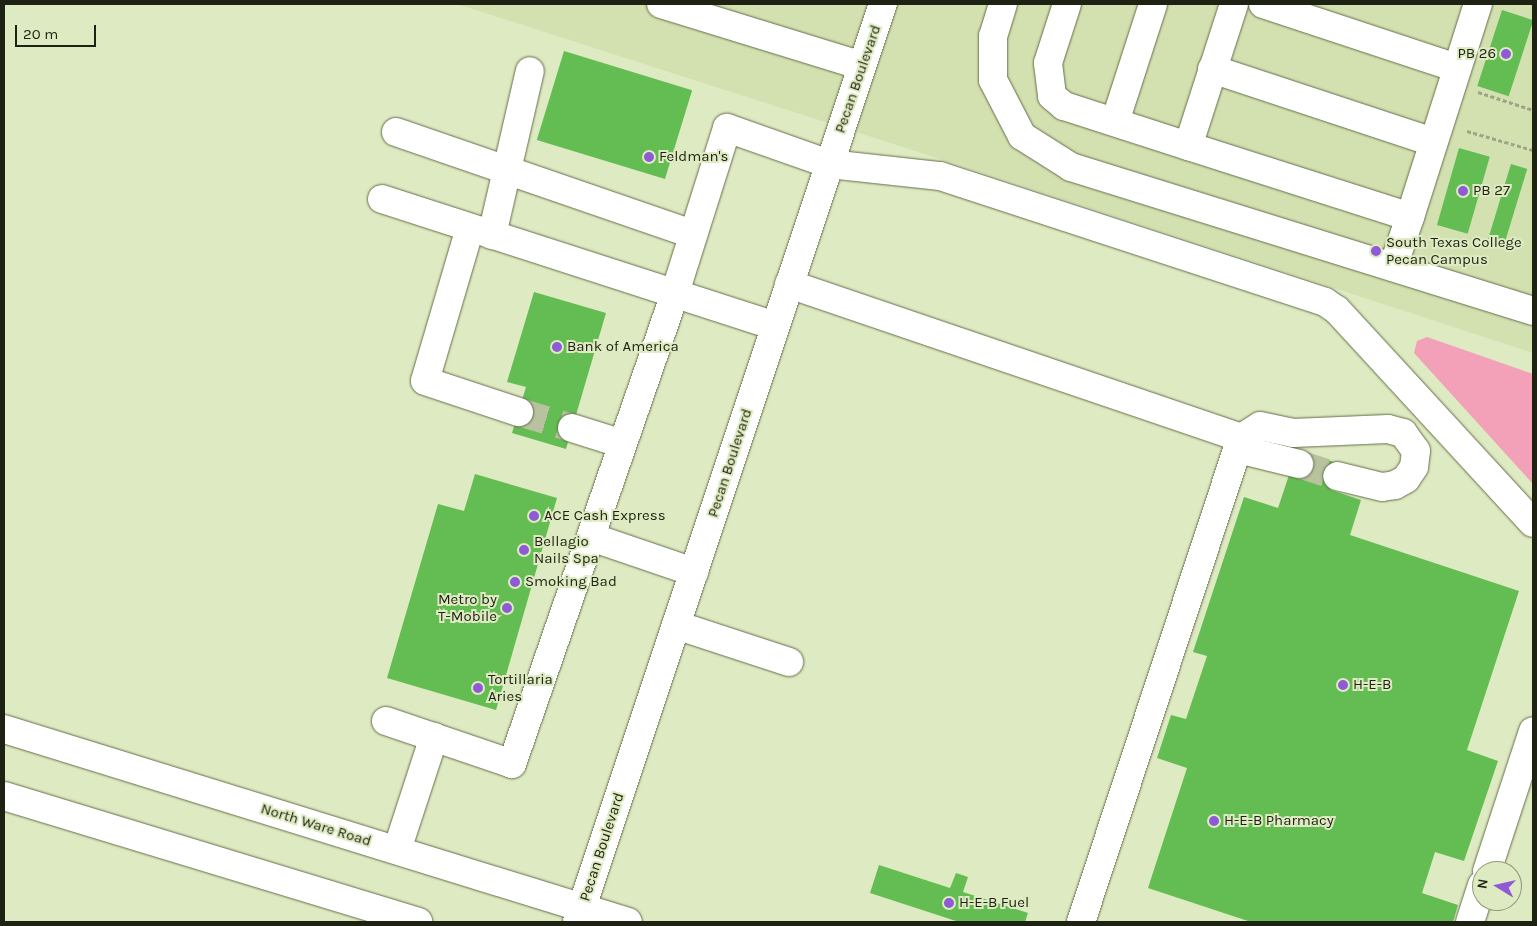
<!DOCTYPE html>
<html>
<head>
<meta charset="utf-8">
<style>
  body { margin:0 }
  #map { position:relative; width:1537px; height:926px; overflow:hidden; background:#deeac1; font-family:Karla,sans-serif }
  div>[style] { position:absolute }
  .built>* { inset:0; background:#d3e1b1 }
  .water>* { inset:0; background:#f2a1b8 }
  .building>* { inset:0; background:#63bd53; transform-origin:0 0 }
  .minor-tunnel>* { height:28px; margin-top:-14px; transform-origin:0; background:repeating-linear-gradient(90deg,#b8c29e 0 28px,transparent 0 42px) }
  .path>* { height:3px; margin-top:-1.5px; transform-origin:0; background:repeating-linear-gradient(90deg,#9ca585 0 4px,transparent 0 6.5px) }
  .roads { filter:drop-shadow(0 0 1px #646e4a) drop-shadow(0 0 1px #646e4a) }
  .minor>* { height:28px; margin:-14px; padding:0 14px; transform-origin:14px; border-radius:14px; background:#fff }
  .major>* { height:28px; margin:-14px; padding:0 14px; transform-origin:14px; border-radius:14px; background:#fff }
  .dots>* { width:14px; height:14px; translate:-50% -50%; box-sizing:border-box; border:2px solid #deeac1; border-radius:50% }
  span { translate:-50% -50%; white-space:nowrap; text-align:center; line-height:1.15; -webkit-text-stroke:4px #deeac1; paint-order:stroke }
  .poi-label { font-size:15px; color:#1e2213 }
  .right { translate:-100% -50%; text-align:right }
  .left { translate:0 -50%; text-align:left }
  .street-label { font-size:15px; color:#1e2213 }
  .frame { position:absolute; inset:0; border:5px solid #1e2213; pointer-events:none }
  .north { position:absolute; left:1472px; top:861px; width:50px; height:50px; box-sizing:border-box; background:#deeac1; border:1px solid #919a7b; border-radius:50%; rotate:279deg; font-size:14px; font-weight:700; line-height:20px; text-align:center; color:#1e2213 }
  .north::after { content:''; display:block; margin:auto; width:18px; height:22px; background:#8f5bd4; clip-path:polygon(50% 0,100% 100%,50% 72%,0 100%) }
  .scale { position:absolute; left:15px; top:25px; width:81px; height:22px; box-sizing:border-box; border:2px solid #1e2213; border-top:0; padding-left:6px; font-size:15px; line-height:18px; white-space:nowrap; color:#1e2213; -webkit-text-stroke:4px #deeac1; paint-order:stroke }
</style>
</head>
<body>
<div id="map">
  <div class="built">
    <i style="clip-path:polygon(457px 4px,1533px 4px,1533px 353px,906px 148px)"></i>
  </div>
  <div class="water">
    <i style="clip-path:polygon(1427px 337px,1533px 374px,1533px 484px,1414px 353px,1417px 341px)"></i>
  </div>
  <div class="building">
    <i style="left:1502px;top:10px;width:33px;height:80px;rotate:18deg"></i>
    <i style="left:564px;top:51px;width:134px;height:93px;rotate:17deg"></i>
    <i style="left:1459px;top:148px;width:32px;height:80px;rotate:16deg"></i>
    <i style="left:1511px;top:164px;width:17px;height:80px;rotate:17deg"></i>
    <i style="clip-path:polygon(534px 292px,606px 313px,566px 449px,512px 433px,526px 387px,507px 382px)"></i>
    <i style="clip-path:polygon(1303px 452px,1340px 464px,1331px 490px,1361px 500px,1350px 535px,1519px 591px,1467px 750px,1498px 761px,1464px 861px,1435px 852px,1422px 893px,1458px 905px,1453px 922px,1251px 922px,1148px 888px,1187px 768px,1157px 758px,1171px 715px,1186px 719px,1207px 656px,1193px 652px,1244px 497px,1278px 508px,1289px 475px)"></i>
    <i style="clip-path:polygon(475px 474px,557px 498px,496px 710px,387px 678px,438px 504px,464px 511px)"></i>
    <i style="clip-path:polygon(879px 865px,950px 888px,956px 873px,968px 877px,963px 892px,1028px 913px,1025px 922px,959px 922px,870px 893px)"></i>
  </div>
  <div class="minor-tunnel">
    <i style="left:519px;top:412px;width:55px;rotate:16.8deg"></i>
    <i style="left:1299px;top:464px;width:40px;rotate:18deg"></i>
  </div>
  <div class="path">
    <i style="left:1478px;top:92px;width:58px;rotate:18.1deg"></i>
    <i style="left:1467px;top:131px;width:69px;rotate:16.1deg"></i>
  </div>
  <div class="roads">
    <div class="minor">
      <i style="left:661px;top:4px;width:210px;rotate:17.1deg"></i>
      <i style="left:1003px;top:4px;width:34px;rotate:107deg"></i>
      <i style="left:993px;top:36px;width:44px;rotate:90deg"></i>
      <i style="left:993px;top:80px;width:63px;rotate:62.6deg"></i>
      <i style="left:1022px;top:136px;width:58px;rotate:32.3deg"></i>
      <i style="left:1071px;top:167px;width:484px;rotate:17.3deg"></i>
      <i style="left:1067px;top:4px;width:62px;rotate:107.9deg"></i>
      <i style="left:1048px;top:63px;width:33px;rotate:83deg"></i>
      <i style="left:1052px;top:96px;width:16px;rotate:40deg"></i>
      <i style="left:1064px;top:106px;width:130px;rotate:17.9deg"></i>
      <i style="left:1234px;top:4px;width:149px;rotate:107.9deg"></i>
      <i style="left:1188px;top:146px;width:233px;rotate:17.7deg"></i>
      <i style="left:1410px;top:217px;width:224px;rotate:-72.3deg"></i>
      <i style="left:1263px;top:4px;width:204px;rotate:18.3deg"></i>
      <i style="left:1212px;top:69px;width:233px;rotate:18.3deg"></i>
      <i style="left:1115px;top:122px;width:124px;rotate:-72.1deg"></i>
      <i style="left:396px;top:132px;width:314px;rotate:19deg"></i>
      <i style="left:382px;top:199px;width:413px;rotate:17.9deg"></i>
      <i style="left:470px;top:228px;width:159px;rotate:106.4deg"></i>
      <i style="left:425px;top:381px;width:99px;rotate:18.3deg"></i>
      <i style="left:492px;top:235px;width:168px;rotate:-77deg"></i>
      <i style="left:1393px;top:267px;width:53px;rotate:-71.2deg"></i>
      <i style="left:789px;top:284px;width:478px;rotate:18.8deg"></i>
      <i style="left:572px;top:428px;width:53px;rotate:17.4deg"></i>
      <i style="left:1238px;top:449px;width:63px;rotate:13.8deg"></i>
      <i style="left:591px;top:537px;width:109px;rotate:18.8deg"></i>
      <i style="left:676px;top:625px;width:119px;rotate:18.1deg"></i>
      <i style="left:386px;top:721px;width:133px;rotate:18.8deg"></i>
      <i style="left:512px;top:764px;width:498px;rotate:-70.9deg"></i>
      <i style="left:675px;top:293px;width:173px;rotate:-72.5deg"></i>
      <i style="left:727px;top:128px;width:108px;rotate:19.4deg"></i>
      <i style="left:829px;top:164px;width:112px;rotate:6.2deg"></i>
      <i style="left:940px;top:176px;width:405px;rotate:18.1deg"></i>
      <i style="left:1325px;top:302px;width:14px;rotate:34deg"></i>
      <i style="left:1337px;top:310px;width:289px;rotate:47.4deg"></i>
      <i style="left:397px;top:850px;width:119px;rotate:-71.9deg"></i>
      <i style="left:1487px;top:871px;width:147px;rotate:-71.8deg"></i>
      <i style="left:1081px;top:922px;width:510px;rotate:-71.71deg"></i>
      <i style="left:1241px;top:438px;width:22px;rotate:-32deg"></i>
      <i style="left:1260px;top:426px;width:34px;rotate:12deg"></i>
      <i style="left:1293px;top:433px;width:95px;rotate:-2.4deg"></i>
      <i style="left:1388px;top:429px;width:16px;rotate:15deg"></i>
      <i style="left:1403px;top:433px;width:22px;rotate:54deg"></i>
      <i style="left:1416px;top:451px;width:16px;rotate:97deg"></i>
      <i style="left:1414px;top:467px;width:14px;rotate:124deg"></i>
      <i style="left:1406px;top:479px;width:13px;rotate:151deg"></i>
      <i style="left:1395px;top:485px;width:13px;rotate:171deg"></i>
      <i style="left:1382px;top:487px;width:46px;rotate:-166.3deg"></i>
      <i style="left:1470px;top:922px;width:39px;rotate:-72deg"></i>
    </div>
    <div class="major">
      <i style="left:4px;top:729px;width:653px;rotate:17.19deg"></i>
      <i style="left:4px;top:796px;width:433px;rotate:16.9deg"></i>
      <i style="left:577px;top:922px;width:968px;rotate:-71.57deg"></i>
    </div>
  </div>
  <div class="dots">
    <i style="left:1506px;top:54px;background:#8f5bd4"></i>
    <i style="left:649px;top:157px;background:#8f5bd4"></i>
    <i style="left:1463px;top:191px;background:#8f5bd4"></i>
    <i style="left:1376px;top:251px;background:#8f5bd4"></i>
    <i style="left:557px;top:347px;background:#8f5bd4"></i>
    <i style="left:534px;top:516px;background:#8f5bd4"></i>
    <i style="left:524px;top:550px;background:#8f5bd4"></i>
    <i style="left:515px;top:582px;background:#8f5bd4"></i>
    <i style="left:507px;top:608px;background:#8f5bd4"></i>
    <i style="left:1343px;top:685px;background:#8f5bd4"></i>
    <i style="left:478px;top:688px;background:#8f5bd4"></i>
    <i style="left:1214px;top:821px;background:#8f5bd4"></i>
    <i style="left:949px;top:903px;background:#8f5bd4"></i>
  </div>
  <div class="poi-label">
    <span class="right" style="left:1496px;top:54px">PB 26</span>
    <span class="left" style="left:659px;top:157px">Feldman's</span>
    <span class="left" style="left:1473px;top:191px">PB 27</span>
    <span class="left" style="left:1386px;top:251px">South Texas College<br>Pecan Campus</span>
    <span class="left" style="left:567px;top:347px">Bank of America</span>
    <span class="left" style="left:544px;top:516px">ACE Cash Express</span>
    <span class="left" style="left:534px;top:550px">Bellagio<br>Nails Spa</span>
    <span class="left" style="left:525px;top:582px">Smoking Bad</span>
    <span class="right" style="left:497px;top:608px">Metro by<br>T-Mobile</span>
    <span class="left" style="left:488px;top:688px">Tortillaria<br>Aries</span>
    <span class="left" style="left:1353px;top:685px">H-E-B</span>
    <span class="left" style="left:1224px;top:821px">H-E-B Pharmacy</span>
    <span class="left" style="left:959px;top:903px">H-E-B Fuel</span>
  </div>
  <div class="street-label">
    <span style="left:858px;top:79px;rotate:-71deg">Pecan Boulevard</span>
    <span style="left:730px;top:463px;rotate:-72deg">Pecan Boulevard</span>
    <span style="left:316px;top:825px;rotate:17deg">North Ware Road</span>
    <span style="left:602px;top:847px;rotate:-72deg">Pecan Boulevard</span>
  </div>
  <div class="frame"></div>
  <div class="north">N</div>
  <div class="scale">20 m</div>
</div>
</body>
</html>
